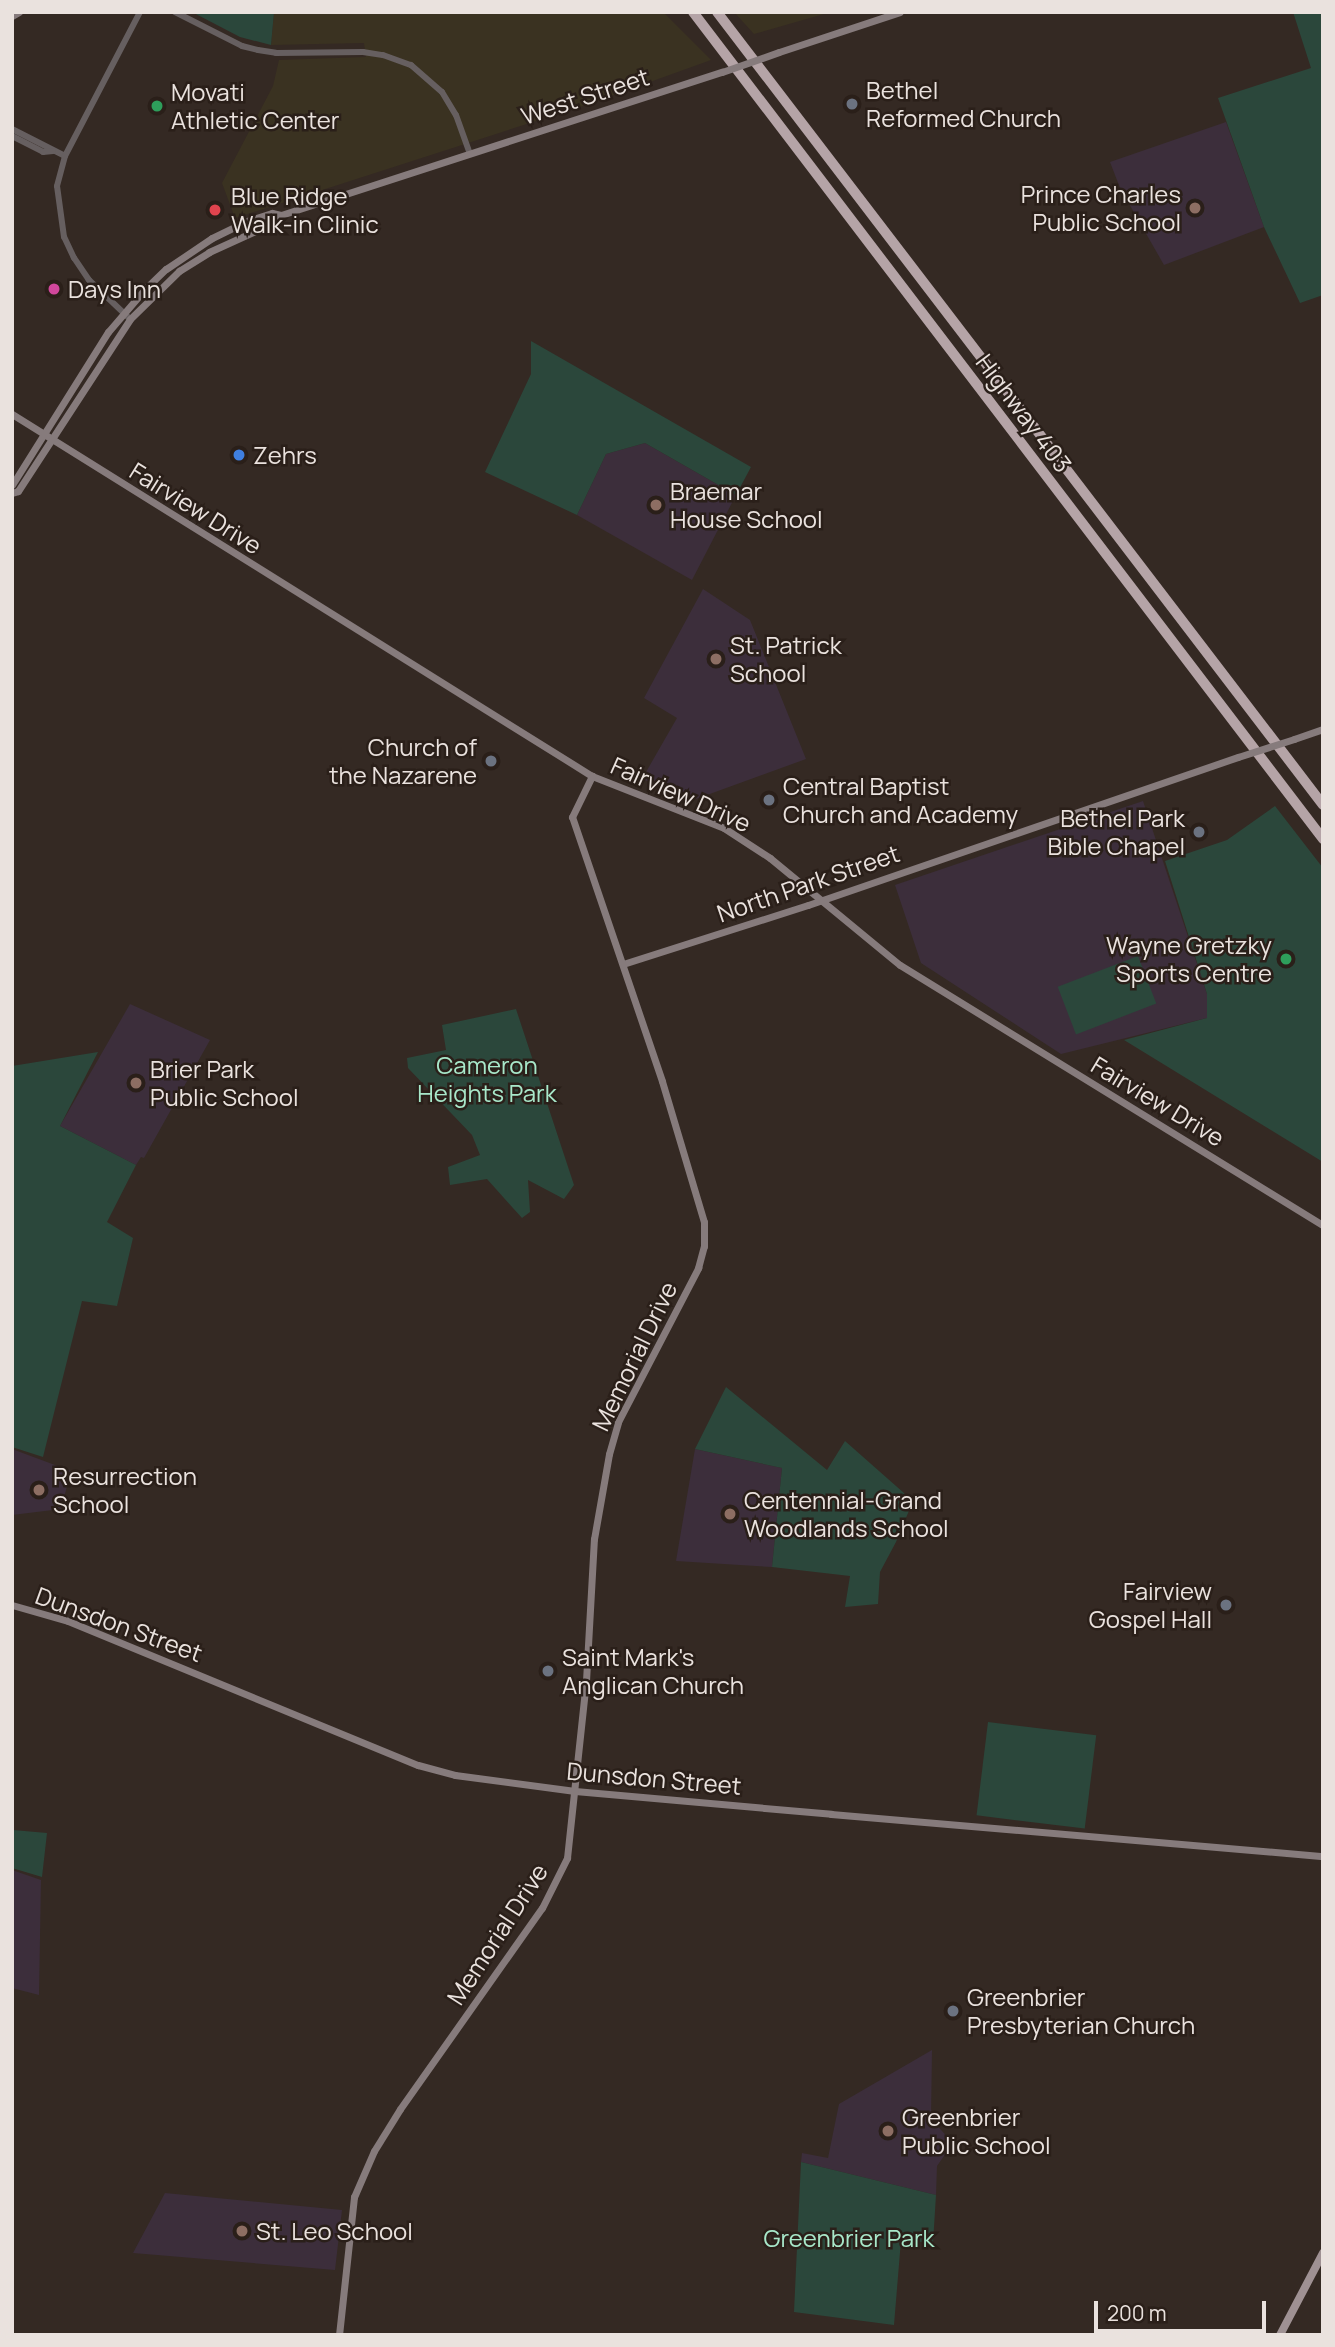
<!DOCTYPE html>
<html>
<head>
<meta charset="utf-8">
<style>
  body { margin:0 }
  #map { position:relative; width:1335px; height:2347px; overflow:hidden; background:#342923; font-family:Manrope,sans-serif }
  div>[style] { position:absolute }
  .industrial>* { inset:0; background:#3a3221 }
  .education>* { inset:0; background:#3c2e3b }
  .green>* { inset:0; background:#2b473b; transform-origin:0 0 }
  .tertiary>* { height:6px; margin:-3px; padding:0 3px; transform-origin:3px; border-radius:3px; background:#665f60 }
  .secondary>* { height:7px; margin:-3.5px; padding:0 3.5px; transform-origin:3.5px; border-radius:3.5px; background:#867b7c }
  .primary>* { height:8px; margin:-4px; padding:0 4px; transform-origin:4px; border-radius:4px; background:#9f9193 }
  .motorway>* { height:10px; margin:-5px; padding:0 5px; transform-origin:5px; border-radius:5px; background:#b5a4a7 }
  .secondary-bridge>* { height:7px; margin:-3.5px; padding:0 3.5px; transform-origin:3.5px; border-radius:3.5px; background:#867b7c }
  .dots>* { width:19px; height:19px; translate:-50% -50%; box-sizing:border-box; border:4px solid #2a1f19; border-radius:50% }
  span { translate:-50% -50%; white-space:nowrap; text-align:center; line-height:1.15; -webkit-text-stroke:5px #2a1f19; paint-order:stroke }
  .poi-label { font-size:24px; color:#eae2de }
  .left { translate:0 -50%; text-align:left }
  .right { translate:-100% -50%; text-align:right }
  .street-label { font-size:24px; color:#eae2de }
  .park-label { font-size:24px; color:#a8e8ca }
  .frame { position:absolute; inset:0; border:14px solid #eae2de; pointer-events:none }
  .scale { position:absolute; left:1094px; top:2301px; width:172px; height:32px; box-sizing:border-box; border:4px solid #eae2de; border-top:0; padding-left:9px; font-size:21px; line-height:24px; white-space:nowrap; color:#eae2de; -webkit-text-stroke:5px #2a1f19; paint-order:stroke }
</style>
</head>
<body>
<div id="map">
  <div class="industrial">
    <i style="clip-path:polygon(274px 12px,663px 12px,711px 60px,586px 105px,235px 218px,222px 183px,273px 86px,279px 60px,366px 57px,364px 43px,271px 45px)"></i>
    <i style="clip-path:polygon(734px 12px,831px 12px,754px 34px)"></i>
  </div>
  <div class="education">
    <i style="clip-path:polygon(1226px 122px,1264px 227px,1164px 265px,1120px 188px,1110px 162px)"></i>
    <i style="clip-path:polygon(645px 443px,736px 495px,692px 580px,577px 515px,606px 454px)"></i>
    <i style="clip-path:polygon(703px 589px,750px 620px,806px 759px,696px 799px,642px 779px,677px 718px,644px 698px)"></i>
    <i style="clip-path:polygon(1143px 801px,1207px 994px,1207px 1018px,1061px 1054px,921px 963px,895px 885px)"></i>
    <i style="clip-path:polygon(130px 1004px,210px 1040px,144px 1158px,141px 1157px,136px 1165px,60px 1126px)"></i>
    <i style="clip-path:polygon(12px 1449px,71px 1471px,61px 1509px,12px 1515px)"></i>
    <i style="clip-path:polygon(695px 1449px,782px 1468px,772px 1567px,676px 1561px)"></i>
    <i style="clip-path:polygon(12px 1870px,41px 1880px,39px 1995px,12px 1988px)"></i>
    <i style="clip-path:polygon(932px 2050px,931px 2119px,953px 2143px,937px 2166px,936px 2195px,801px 2162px,802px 2153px,828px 2158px,839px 2104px)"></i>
    <i style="clip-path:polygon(165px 2193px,342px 2210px,335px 2270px,133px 2253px)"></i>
  </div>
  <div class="green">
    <i style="clip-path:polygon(192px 12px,274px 12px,271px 45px,240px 37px)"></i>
    <i style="clip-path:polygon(1293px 12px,1323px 12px,1323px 295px,1300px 303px,1264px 227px,1218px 98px,1311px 68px)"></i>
    <i style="clip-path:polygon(531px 341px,751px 467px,736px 495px,645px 443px,606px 454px,577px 515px,485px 472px,531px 374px)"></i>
    <i style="clip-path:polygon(1275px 806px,1323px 868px,1323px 1162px,1124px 1040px,1207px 1018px,1207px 994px,1165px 861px,1227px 840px)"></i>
    <i style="left:1138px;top:956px;width:51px;height:86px;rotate:69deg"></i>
    <i style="clip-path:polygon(516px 1009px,574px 1185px,564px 1199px,528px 1180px,530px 1212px,522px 1218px,487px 1179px,450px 1185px,448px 1167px,480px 1155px,472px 1135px,408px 1068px,407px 1058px,446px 1050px,442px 1025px)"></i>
    <i style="clip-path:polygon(98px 1052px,60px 1126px,136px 1165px,107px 1222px,133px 1238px,117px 1306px,82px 1301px,43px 1457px,12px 1447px,12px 1066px)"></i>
    <i style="clip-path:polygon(726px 1387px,827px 1470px,845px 1441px,913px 1501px,896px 1542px,880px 1572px,878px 1604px,845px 1607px,850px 1576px,772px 1567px,782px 1468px,695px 1449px)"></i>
    <i style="left:988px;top:1722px;width:109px;height:94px;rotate:7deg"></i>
    <i style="clip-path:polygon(12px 1805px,13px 1830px,47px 1833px,42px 1877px,12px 1868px)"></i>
    <i style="clip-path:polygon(801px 2162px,936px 2195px,933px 2243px,901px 2240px,894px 2325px,794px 2312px)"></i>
  </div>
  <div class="tertiary">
    <i style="left:175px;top:12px;width:75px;rotate:26.9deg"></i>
    <i style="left:242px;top:46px;width:16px;rotate:14deg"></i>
    <i style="left:258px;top:50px;width:18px;rotate:9deg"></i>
    <i style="left:276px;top:53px;width:87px;rotate:-0.7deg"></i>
    <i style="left:363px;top:52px;width:20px;rotate:9deg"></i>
    <i style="left:383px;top:55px;width:30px;rotate:20deg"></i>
    <i style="left:411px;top:65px;width:41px;rotate:41.1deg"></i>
    <i style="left:442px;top:92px;width:27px;rotate:59deg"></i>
    <i style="left:456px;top:115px;width:41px;rotate:70.3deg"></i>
    <i style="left:12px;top:129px;width:59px;rotate:27deg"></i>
    <i style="left:12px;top:136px;width:35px;rotate:27deg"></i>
    <i style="left:43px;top:152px;width:10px;rotate:-6deg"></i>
    <i style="left:130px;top:319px;width:57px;rotate:-136.4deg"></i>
    <i style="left:89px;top:280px;width:27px;rotate:-124deg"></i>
    <i style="left:74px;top:258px;width:23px;rotate:-115deg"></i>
    <i style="left:64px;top:237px;width:51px;rotate:-97.8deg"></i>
    <i style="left:57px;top:186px;width:31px;rotate:-75deg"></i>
    <i style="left:65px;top:156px;width:162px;rotate:-62.5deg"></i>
  </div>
  <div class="secondary">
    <i style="left:12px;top:16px;width:8px;rotate:-30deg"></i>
    <i style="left:779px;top:52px;width:127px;rotate:-18.3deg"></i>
    <i style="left:12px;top:414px;width:684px;rotate:31.97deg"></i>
    <i style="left:592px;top:776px;width:142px;rotate:21.5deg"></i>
    <i style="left:724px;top:828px;width:55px;rotate:33.1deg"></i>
    <i style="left:770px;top:858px;width:168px;rotate:39.5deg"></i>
    <i style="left:900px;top:965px;width:497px;rotate:31.6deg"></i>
    <i style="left:12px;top:485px;width:181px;rotate:-57.9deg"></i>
    <i style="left:108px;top:332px;width:57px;rotate:-49.3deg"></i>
    <i style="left:145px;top:289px;width:29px;rotate:-44deg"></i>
    <i style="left:166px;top:269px;width:55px;rotate:-34deg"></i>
    <i style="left:212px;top:238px;width:39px;rotate:-26deg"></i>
    <i style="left:247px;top:221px;width:26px;rotate:-18deg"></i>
    <i style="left:272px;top:213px;width:9px;rotate:13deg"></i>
    <i style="left:12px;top:493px;width:6px;rotate:-18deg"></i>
    <i style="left:18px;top:491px;width:205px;rotate:-56.9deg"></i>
    <i style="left:130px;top:319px;width:69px;rotate:-44.4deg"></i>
    <i style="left:179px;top:271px;width:36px;rotate:-32deg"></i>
    <i style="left:209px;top:252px;width:72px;rotate:-24.4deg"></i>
    <i style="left:275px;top:222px;width:9px;rotate:-49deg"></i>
    <i style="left:281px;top:215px;width:464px;rotate:-18deg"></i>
    <i style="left:1294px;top:739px;width:31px;rotate:-19deg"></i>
    <i style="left:623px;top:964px;width:194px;rotate:-17.7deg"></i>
    <i style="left:808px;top:905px;width:455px;rotate:-19deg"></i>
    <i style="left:12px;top:1605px;width:58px;rotate:15.9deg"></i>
    <i style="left:68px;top:1621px;width:378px;rotate:22.4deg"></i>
    <i style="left:418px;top:1765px;width:38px;rotate:15deg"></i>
    <i style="left:455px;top:1775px;width:121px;rotate:7.6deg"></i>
    <i style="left:575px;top:1791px;width:257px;rotate:5.1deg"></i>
    <i style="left:831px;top:1814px;width:494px;rotate:4.9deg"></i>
    <i style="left:339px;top:2335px;width:139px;rotate:-83.8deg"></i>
    <i style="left:354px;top:2197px;width:50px;rotate:-66.5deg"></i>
    <i style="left:374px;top:2151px;width:49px;rotate:-58.2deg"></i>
    <i style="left:400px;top:2109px;width:246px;rotate:-54.8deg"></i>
    <i style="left:542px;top:1908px;width:56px;rotate:-63.4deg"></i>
    <i style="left:567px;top:1858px;width:178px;rotate:-83.9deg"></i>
    <i style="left:586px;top:1681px;width:142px;rotate:-86.8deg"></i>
    <i style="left:594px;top:1539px;width:86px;rotate:-80deg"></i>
    <i style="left:609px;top:1454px;width:33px;rotate:-74deg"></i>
    <i style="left:618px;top:1422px;width:174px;rotate:-62.5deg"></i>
    <i style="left:698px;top:1268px;width:23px;rotate:-75deg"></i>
    <i style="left:704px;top:1246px;width:24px;rotate:-90deg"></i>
    <i style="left:704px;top:1222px;width:147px;rotate:-106.6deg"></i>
    <i style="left:662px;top:1081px;width:279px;rotate:-108.8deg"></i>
    <i style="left:572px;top:817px;width:46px;rotate:-64deg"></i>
  </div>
  <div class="primary">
    <i style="left:1280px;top:2335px;width:93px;rotate:-62.3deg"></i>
  </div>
  <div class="motorway">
    <i style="left:693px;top:12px;width:1040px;rotate:52.7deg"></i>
    <i style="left:717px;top:12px;width:998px;rotate:52.61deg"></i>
  </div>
  <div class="secondary-bridge">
    <i style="left:722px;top:72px;width:60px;rotate:-19.3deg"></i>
    <i style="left:1238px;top:757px;width:59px;rotate:-17.8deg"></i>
  </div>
  <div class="dots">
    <i style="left:852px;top:104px;background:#6b7280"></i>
    <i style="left:157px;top:106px;background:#2e9e5b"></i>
    <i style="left:1195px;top:208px;background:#8d6e63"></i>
    <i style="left:215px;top:210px;background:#e0444e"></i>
    <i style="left:54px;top:289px;background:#d1479c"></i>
    <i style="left:239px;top:455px;background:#3f7fe0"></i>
    <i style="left:656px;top:505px;background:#8d6e63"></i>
    <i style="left:716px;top:659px;background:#8d6e63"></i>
    <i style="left:491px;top:761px;background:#6b7280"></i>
    <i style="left:769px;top:800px;background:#6b7280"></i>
    <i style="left:1199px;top:832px;background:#6b7280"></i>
    <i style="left:1286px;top:959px;background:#2e9e5b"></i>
    <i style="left:136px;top:1083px;background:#8d6e63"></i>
    <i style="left:39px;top:1490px;background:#8d6e63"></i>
    <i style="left:730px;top:1514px;background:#8d6e63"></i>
    <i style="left:1226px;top:1605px;background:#6b7280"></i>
    <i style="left:548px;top:1671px;background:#6b7280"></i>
    <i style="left:953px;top:2011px;background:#6b7280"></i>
    <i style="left:888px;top:2131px;background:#8d6e63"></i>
    <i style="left:242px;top:2231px;background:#8d6e63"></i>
  </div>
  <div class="poi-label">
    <span class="left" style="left:866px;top:104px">Bethel<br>Reformed Church</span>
    <span class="left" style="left:171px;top:106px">Movati<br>Athletic Center</span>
    <span class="right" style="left:1181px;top:208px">Prince Charles<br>Public School</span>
    <span class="left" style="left:231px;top:210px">Blue Ridge<br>Walk-in Clinic</span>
    <span class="left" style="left:68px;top:289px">Days Inn</span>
    <span class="left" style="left:253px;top:455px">Zehrs</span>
    <span class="left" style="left:670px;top:505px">Braemar<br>House School</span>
    <span class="left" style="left:730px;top:659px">St. Patrick<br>School</span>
    <span class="right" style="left:477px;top:761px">Church of<br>the Nazarene</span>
    <span class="left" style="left:783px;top:800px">Central Baptist<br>Church and Academy</span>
    <span class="right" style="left:1185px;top:832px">Bethel Park<br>Bible Chapel</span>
    <span class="right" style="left:1272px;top:959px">Wayne Gretzky<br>Sports Centre</span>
    <span class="left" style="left:150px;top:1083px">Brier Park<br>Public School</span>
    <span class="left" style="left:53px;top:1490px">Resurrection<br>School</span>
    <span class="left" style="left:744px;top:1514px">Centennial-Grand<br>Woodlands School</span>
    <span class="right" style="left:1212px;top:1605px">Fairview<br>Gospel Hall</span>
    <span class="left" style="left:562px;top:1671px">Saint Mark's<br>Anglican Church</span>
    <span class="left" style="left:967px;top:2011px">Greenbrier<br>Presbyterian Church</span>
    <span class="left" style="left:902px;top:2131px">Greenbrier<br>Public School</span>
    <span class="left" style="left:256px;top:2231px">St. Leo School</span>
  </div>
  <div class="street-label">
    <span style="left:585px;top:96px;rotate:-18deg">West Street</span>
    <span style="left:1024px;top:413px;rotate:53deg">Highway 403</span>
    <span style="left:196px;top:508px;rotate:32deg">Fairview Drive</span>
    <span style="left:681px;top:794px;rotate:24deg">Fairview Drive</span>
    <span style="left:808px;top:883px;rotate:-19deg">North Park Street</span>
    <span style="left:1158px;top:1101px;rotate:31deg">Fairview Drive</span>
    <span style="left:634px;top:1356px;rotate:-64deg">Memorial Drive</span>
    <span style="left:119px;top:1624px;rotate:20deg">Dunsdon Street</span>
    <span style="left:654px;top:1778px;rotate:5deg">Dunsdon Street</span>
    <span style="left:497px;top:1934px;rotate:-57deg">Memorial Drive</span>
  </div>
  <div class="park-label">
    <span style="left:487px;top:1079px">Cameron<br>Heights Park</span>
    <span style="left:849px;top:2238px">Greenbrier Park</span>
  </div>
  <div class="frame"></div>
  <div class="scale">200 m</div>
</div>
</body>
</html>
